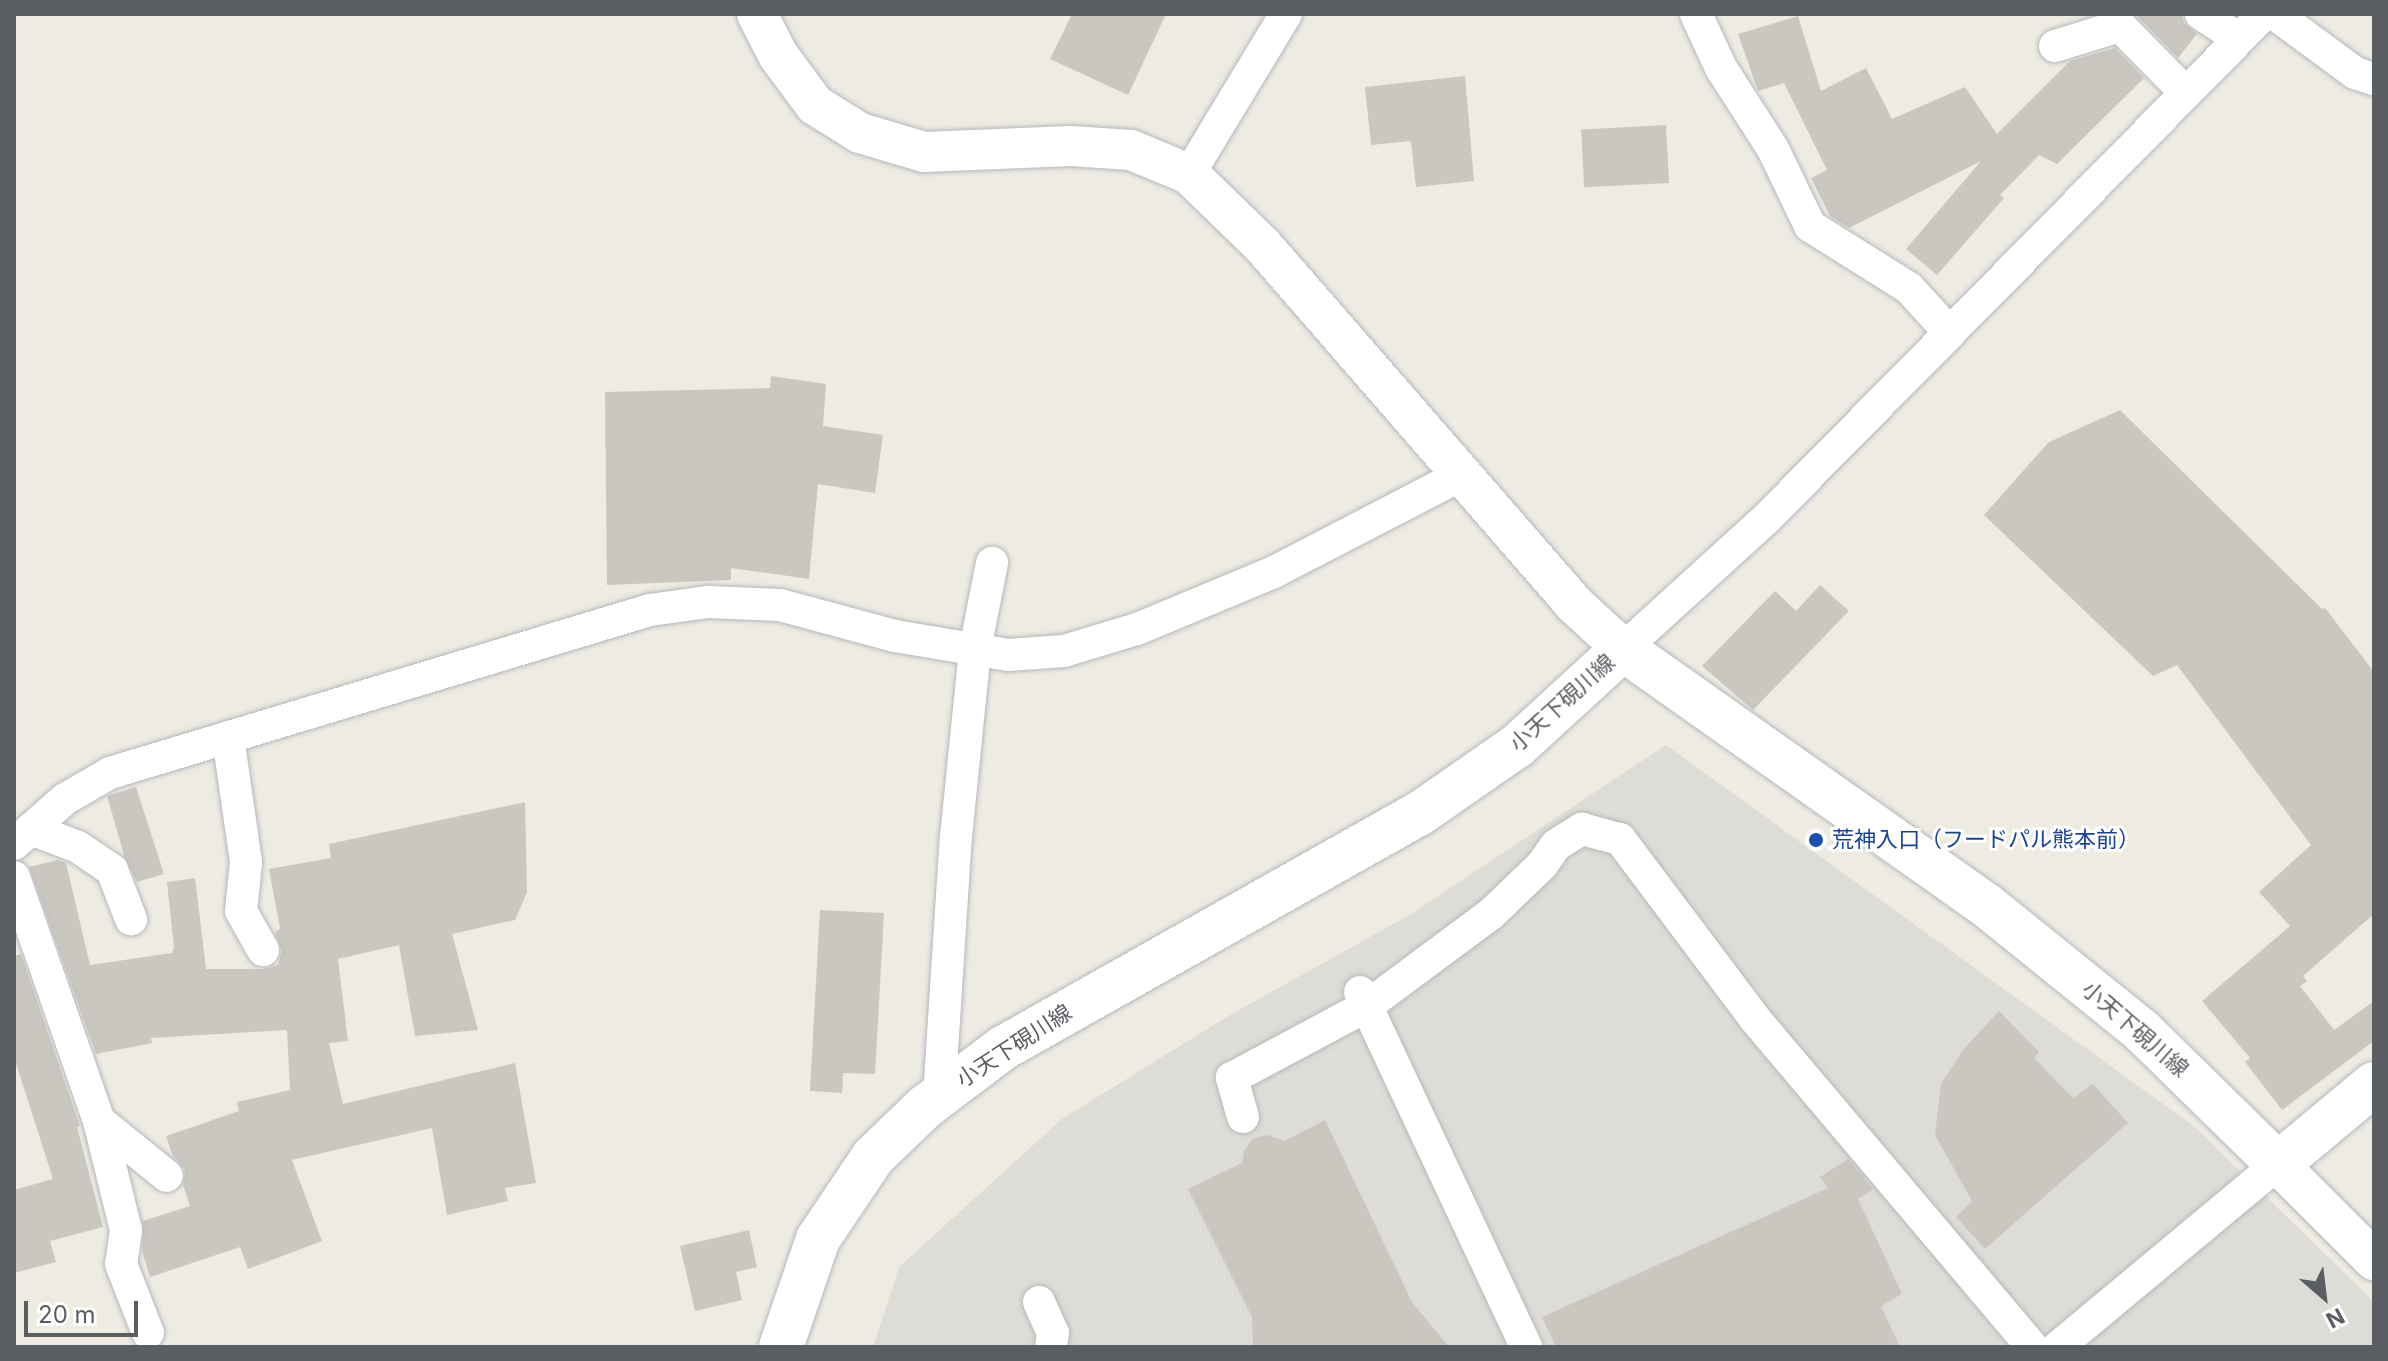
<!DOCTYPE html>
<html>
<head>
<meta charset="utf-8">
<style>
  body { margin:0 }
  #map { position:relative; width:2388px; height:1361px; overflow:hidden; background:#edebe2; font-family:Inter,"Noto Sans JP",sans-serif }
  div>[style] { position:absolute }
  .industrial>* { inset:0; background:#dedcd6 }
  .building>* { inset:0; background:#cac7c1; transform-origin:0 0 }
  .roads { filter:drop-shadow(0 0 2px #b5b8bc) drop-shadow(0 0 2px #b5b8bc) }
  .minor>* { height:32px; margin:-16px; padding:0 16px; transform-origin:16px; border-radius:16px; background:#fff }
  .tertiary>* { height:40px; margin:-20px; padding:0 20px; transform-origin:20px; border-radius:20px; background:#fff }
  .secondary>* { height:44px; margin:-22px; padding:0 22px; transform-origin:22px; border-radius:22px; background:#fff }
  .dots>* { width:22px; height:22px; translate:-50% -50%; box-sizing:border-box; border:4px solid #fff; border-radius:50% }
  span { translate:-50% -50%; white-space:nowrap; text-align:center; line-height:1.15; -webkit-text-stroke:6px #fff; paint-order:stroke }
  .street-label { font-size:22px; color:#5a5e63 }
  .transit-label { font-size:22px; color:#164399 }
  .left { translate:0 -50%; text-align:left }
  .frame { position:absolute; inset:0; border:16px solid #5a5e63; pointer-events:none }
  .north { position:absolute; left:2284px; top:1257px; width:80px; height:80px; -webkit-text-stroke:6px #fff; paint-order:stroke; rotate:152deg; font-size:22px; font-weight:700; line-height:32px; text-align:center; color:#5a5e63 }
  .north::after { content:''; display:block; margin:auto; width:28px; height:36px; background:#5a5e63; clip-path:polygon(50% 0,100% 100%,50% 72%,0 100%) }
  .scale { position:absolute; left:24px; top:1301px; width:114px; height:36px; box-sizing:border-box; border:4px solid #5a5e63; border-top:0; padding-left:10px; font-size:24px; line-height:28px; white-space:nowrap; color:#5a5e63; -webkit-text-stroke:6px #fff; paint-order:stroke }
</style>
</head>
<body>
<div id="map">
  <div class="industrial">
    <i style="clip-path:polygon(1666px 745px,2195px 1127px,2374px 1302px,2374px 1347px,873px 1347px,899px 1267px,1062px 1119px,1225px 1018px,1411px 914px)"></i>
  </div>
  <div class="building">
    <i style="clip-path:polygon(1072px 14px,1166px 14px,1128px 95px,1050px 59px)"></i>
    <i style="clip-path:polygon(2135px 14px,2182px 14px,2184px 23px,2197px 34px,2178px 58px)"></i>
    <i style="clip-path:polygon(1798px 16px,1821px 91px,1866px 68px,1892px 119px,1965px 87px,1997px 134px,2070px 61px,2115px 48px,2144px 78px,2057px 164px,2039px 155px,2000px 195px,2004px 198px,1937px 275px,1906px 249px,1981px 161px,1849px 228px,1830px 216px,1811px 178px,1827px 170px,1784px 83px,1758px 91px,1738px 34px)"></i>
    <i style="clip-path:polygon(1465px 76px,1474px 181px,1416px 187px,1411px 141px,1371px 145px,1365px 87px)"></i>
    <i style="left:1666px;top:125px;width:58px;height:85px;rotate:87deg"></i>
    <i style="clip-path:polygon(771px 376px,826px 384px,823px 426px,883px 435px,875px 493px,818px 484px,809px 579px,731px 568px,731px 580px,607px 585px,605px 392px,770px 388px)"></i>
    <i style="clip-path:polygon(2120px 410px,2322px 609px,2325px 608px,2374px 672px,2374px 914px,2303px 976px,2307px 981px,2300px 986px,2334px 1030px,2374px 1001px,2374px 1041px,2282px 1110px,2245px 1062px,2250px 1058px,2202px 1001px,2290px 926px,2259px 892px,2311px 845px,2177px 665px,2153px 676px,1984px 515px,2049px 442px)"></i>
    <i style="clip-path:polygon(1820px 585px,1849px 611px,1753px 710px,1702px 666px,1775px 591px,1796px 611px)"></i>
    <i style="clip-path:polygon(136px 787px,164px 874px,137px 882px,125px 858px,107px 796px)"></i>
    <i style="clip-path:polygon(525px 802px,527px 892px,515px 920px,452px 934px,478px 1030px,415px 1036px,399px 945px,338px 959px,348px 1041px,329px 1043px,343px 1104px,515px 1063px,536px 1183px,505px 1188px,508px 1201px,447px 1215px,432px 1128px,292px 1160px,322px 1241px,248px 1269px,240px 1247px,150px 1277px,142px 1251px,143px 1221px,190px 1206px,183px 1185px,185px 1170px,173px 1156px,166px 1136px,239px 1111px,237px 1102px,290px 1090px,287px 1030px,151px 1038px,152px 1043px,96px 1054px,29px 867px,58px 860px,66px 863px,90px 965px,172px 953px,174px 948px,167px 882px,195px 878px,206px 969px,264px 969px,278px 965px,282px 951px,275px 932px,280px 929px,269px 869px,331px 858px,329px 844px)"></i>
    <i style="clip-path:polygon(820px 910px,884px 913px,875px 1074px,843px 1073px,842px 1093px,810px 1091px)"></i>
    <i style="clip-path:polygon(21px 954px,80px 1126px,77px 1127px,103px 1227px,50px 1241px,56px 1262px,14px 1273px,14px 1190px,53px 1179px,14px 1057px,14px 956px)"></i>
    <i style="clip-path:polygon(1999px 1011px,2039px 1052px,2034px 1058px,2073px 1098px,2093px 1084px,2128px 1123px,1985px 1249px,1956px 1217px,1972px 1201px,1935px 1135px,1941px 1084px,1963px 1050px)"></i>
    <i style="clip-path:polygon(1325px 1120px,1412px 1302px,1449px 1347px,1253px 1347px,1252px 1317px,1188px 1189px,1242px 1163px,1244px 1151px,1253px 1138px,1268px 1135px,1284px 1141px)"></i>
    <i style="clip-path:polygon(1848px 1159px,1873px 1189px,1858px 1199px,1902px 1294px,1881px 1306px,1900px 1347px,1556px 1347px,1542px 1317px,1828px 1188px,1820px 1177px)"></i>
    <i style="clip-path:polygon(749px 1230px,757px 1267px,736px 1272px,742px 1300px,695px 1311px,680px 1246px)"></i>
  </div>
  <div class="roads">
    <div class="minor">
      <i style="left:1696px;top:14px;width:60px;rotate:65.2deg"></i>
      <i style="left:1721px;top:68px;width:96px;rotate:57.3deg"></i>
      <i style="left:1773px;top:149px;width:85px;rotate:64.3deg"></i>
      <i style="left:1810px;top:226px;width:117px;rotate:32.1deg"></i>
      <i style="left:1909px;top:288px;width:61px;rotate:47.7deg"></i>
      <i style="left:2201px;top:14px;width:45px;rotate:33.3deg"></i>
      <i style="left:2275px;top:14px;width:99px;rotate:36.4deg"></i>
      <i style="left:2355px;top:73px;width:20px;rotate:18deg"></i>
      <i style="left:2055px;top:46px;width:68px;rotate:-17.1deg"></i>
      <i style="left:2120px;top:26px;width:94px;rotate:45.4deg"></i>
      <i style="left:1189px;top:174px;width:187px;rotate:-58.8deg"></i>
      <i style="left:1623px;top:649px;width:193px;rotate:-42.3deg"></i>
      <i style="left:1766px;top:519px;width:709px;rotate:-45.4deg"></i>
      <i style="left:228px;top:737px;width:126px;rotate:81.8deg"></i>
      <i style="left:246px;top:862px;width:49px;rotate:95.8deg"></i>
      <i style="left:241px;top:911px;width:45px;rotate:60.6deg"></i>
      <i style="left:31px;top:829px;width:50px;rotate:21deg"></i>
      <i style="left:78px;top:847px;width:41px;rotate:34.1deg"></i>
      <i style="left:112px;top:870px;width:53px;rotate:68.8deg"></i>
      <i style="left:14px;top:844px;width:68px;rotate:-41.4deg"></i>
      <i style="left:65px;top:799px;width:52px;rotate:-30deg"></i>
      <i style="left:110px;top:773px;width:564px;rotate:-16.8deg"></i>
      <i style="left:650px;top:610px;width:59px;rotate:-7.9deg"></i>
      <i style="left:708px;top:602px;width:72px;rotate:2.4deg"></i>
      <i style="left:780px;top:605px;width:119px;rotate:15.1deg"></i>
      <i style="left:895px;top:636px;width:115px;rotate:9.5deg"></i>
      <i style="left:1008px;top:655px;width:56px;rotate:-4.1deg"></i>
      <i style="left:1064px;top:651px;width:76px;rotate:-16.8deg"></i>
      <i style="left:1137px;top:629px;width:148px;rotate:-22.6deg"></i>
      <i style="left:1274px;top:572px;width:211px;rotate:-27.4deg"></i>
      <i style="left:14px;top:877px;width:258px;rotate:70.8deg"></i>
      <i style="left:99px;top:1121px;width:112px;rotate:76.1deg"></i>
      <i style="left:126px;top:1230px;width:34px;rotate:98deg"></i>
      <i style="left:121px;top:1264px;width:74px;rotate:68.6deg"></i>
      <i style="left:1360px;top:992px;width:392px;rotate:64.9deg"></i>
      <i style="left:939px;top:1097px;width:261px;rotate:-86.3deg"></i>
      <i style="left:956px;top:837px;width:189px;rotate:-84.2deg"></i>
      <i style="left:975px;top:649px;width:88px;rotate:-78.8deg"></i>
      <i style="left:1243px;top:1117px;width:41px;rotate:-105.8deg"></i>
      <i style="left:1232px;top:1078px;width:153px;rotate:-28.1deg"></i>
      <i style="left:1367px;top:1006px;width:154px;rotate:-36.6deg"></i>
      <i style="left:1491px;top:914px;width:71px;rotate:-43.9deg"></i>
      <i style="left:1542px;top:865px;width:24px;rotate:-55deg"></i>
      <i style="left:1556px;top:845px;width:31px;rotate:-32deg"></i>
      <i style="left:1582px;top:829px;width:39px;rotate:15deg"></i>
      <i style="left:1620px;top:839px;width:225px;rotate:53.1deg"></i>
      <i style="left:1755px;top:1019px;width:429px;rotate:49.8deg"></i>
      <i style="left:99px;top:1121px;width:87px;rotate:39deg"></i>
      <i style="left:1039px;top:1302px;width:34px;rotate:66deg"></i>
      <i style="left:1053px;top:1333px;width:14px;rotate:98deg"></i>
      <i style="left:2058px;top:1347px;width:286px;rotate:-39.8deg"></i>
    </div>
    <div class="tertiary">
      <i style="left:757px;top:14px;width:46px;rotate:62.9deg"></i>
      <i style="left:778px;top:55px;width:62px;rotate:53.5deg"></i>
      <i style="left:815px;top:105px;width:53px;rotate:31.9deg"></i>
      <i style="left:860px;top:133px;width:67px;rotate:16.5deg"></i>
      <i style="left:924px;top:152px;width:147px;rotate:-2.3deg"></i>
      <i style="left:1071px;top:146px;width:60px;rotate:3.8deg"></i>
      <i style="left:1131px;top:150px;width:63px;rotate:22.5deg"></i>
      <i style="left:1189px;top:174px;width:103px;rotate:44.2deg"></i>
      <i style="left:1263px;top:246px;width:473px;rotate:49deg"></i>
      <i style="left:1573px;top:603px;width:68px;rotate:42.6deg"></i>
      <i style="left:2278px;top:1164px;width:136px;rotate:45deg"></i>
    </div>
    <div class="secondary">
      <i style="left:781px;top:1347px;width:114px;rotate:-71.1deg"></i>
      <i style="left:818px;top:1239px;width:99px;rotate:-56.1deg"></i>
      <i style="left:873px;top:1157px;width:72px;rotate:-43.9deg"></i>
      <i style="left:925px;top:1107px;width:98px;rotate:-37.1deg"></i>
      <i style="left:1003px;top:1048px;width:477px;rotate:-29.4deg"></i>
      <i style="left:1419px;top:814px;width:119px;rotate:-34.8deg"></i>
      <i style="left:1517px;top:746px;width:144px;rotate:-42.5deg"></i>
      <i style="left:1623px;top:649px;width:444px;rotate:35.2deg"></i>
      <i style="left:1986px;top:905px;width:201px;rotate:38.9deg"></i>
      <i style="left:2142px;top:1031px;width:190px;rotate:44.4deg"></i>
      <i style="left:2278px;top:1164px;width:125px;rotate:-39.8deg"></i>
    </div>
  </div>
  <div class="dots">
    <i style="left:1816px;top:840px;background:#1a4fb4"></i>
  </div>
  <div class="street-label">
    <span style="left:1562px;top:703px;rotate:-42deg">小天下硯川線</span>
    <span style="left:2135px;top:1029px;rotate:41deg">小天下硯川線</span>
    <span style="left:1014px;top:1046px;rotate:-33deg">小天下硯川線</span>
  </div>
  <div class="transit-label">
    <span class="left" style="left:1832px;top:840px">荒神入口（フードパル熊本前）</span>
  </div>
  <div class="frame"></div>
  <div class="north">N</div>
  <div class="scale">20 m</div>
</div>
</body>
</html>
